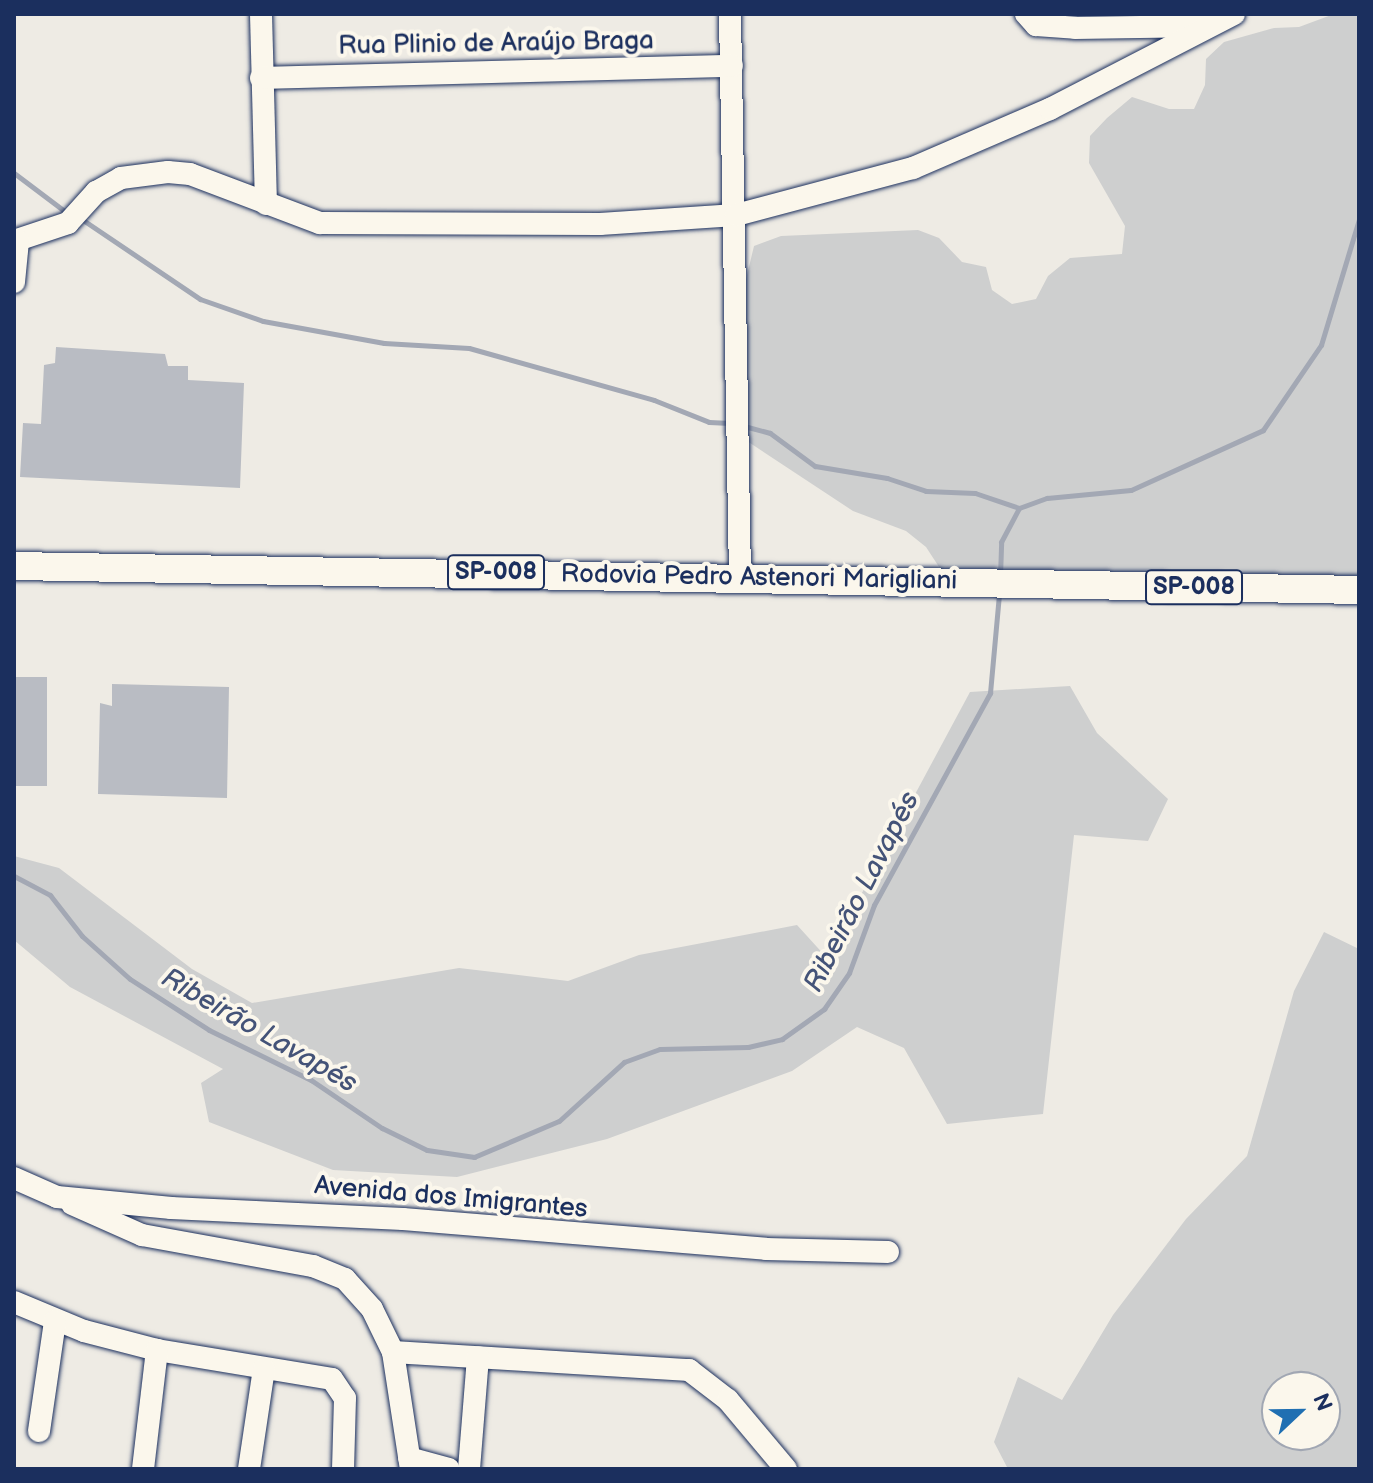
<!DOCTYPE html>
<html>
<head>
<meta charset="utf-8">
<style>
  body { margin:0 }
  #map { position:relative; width:1373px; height:1483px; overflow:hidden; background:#eeebe4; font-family:"Balsamiq Sans",sans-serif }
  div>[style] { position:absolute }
  .green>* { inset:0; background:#cecfcf }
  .stream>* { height:5px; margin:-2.5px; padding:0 2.5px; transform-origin:2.5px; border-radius:2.5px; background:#a3a8b4 }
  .building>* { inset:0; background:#b9bcc3; transform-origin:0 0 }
  .roads { filter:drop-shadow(0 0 2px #1b2f5e) drop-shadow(0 0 2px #1b2f5e) }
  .minor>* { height:22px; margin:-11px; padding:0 11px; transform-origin:11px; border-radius:11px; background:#fbf7ec }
  .major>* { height:28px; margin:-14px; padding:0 14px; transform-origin:14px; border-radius:14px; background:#fbf7ec }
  span { translate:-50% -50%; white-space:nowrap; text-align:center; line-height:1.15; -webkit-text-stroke:8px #fbf7ec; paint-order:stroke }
  .shield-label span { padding:2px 6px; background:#fbf7ec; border:2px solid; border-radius:6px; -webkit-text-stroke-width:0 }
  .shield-label { font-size:24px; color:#1b2f5e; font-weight:700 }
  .street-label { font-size:26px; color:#1b2f5e }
  .water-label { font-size:28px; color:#445378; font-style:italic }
  .frame { position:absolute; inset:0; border:16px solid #1b2f5e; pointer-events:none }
  .north { position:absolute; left:1261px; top:1371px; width:80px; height:80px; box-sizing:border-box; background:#fbf7ec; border:2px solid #a1a7b3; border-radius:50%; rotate:68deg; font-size:22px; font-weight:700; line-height:32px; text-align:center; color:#1b2f5e }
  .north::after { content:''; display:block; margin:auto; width:28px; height:36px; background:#1f6fb2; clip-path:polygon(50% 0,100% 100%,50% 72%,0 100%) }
</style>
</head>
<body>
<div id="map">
  <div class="green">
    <i style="clip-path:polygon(1334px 14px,1359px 14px,1359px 578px,941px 570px,926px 547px,906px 531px,853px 511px,747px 441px,743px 292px,754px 246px,781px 236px,918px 230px,939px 238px,962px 262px,986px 267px,992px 290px,1012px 304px,1036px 299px,1048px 276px,1070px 258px,1122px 254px,1125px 226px,1089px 163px,1090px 136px,1107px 118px,1132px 97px,1169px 109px,1194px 109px,1205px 85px,1206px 59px,1224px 42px,1274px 28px,1299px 27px)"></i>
    <i style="clip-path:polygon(1070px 686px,1097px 733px,1168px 799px,1148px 841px,1074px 835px,1043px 1114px,947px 1124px,904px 1048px,857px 1027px,792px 1071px,607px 1139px,457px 1177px,333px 1170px,209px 1122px,201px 1083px,223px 1069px,70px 987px,14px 940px,14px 856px,59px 868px,192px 969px,252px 1003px,459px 968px,568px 981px,639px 955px,797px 925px,827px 958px,970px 692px)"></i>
    <i style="clip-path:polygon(evenodd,1324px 932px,1359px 949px,1359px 1469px,1008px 1469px,994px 1442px,1018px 1377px,1062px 1400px,1113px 1315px,1186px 1219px,1247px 1156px,1294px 991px,1324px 932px,1277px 1387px,1325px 1387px,1325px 1435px,1277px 1435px,1277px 1387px)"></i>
  </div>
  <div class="stream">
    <i style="left:14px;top:173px;width:66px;rotate:37deg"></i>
    <i style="left:80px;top:218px;width:145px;rotate:34deg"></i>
    <i style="left:200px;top:299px;width:67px;rotate:19.2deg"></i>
    <i style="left:263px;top:321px;width:123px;rotate:10.3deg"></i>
    <i style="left:384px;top:343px;width:85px;rotate:3.4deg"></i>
    <i style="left:469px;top:348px;width:192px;rotate:15.7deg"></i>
    <i style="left:654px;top:400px;width:59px;rotate:21.8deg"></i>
    <i style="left:709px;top:422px;width:21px;rotate:3deg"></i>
    <i style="left:744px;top:426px;width:27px;rotate:15deg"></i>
    <i style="left:770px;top:433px;width:56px;rotate:36.3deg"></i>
    <i style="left:815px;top:466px;width:73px;rotate:9.5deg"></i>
    <i style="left:887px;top:478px;width:41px;rotate:18.4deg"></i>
    <i style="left:926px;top:491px;width:49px;rotate:2.3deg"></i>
    <i style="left:975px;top:493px;width:46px;rotate:18.8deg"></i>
    <i style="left:1000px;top:576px;width:34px;rotate:-88deg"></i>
    <i style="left:1001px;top:542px;width:38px;rotate:-62deg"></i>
    <i style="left:1019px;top:508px;width:30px;rotate:-20deg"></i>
    <i style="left:1047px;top:498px;width:84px;rotate:-5.4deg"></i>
    <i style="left:1131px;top:490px;width:145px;rotate:-24.4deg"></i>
    <i style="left:1263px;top:430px;width:103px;rotate:-55.7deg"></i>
    <i style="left:1321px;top:345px;width:132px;rotate:-73.2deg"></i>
    <i style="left:14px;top:876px;width:41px;rotate:27.8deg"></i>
    <i style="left:50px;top:895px;width:52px;rotate:52deg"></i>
    <i style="left:82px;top:936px;width:64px;rotate:41.9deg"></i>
    <i style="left:130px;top:979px;width:94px;rotate:32.8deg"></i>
    <i style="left:209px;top:1030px;width:114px;rotate:26.1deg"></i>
    <i style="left:311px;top:1080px;width:86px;rotate:34.1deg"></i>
    <i style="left:382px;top:1128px;width:50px;rotate:26.1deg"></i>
    <i style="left:427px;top:1150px;width:48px;rotate:8.5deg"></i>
    <i style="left:474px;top:1157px;width:92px;rotate:-23deg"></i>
    <i style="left:559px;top:1121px;width:88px;rotate:-42.2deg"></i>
    <i style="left:624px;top:1062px;width:38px;rotate:-20deg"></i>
    <i style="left:660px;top:1049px;width:88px;rotate:-1.3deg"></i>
    <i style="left:748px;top:1047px;width:35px;rotate:-13deg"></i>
    <i style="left:782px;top:1039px;width:52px;rotate:-35.5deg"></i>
    <i style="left:824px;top:1009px;width:44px;rotate:-55.2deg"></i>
    <i style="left:849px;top:973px;width:72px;rotate:-69.8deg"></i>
    <i style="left:874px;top:905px;width:242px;rotate:-61.3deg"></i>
    <i style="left:990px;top:693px;width:99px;rotate:-84.8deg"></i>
  </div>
  <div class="building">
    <i style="clip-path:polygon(56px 347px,165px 354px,168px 366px,188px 366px,188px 380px,244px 383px,240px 488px,20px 477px,23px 423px,41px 424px,44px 365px,55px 363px)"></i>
    <i style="left:14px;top:677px;width:33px;height:109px"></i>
    <i style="clip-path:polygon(112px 684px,229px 687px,227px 798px,98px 794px,100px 703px,112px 706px)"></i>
  </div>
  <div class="roads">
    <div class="minor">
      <i style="left:261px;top:14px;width:190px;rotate:88.5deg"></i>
      <i style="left:730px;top:14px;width:561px;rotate:88.98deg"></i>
      <i style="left:1026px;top:14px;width:15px;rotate:48deg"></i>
      <i style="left:1036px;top:25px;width:39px;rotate:4deg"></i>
      <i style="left:1075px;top:28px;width:130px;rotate:-0.9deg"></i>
      <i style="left:261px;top:78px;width:471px;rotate:-1.5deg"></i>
      <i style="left:14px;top:241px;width:57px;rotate:-18.4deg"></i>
      <i style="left:68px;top:223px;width:42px;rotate:-47.9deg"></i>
      <i style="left:96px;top:192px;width:29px;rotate:-29deg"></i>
      <i style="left:121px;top:178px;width:47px;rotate:-7.3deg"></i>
      <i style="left:168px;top:172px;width:22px;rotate:5deg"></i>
      <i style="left:190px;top:174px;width:139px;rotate:20.7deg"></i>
      <i style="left:320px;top:223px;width:280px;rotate:0.2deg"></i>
      <i style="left:600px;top:224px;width:136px;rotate:-3.8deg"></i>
      <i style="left:736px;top:215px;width:183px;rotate:-14.9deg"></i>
      <i style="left:913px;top:168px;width:149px;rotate:-23.3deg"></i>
      <i style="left:1050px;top:109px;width:207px;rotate:-27.3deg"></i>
      <i style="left:14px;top:282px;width:41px;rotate:-84.4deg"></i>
      <i style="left:14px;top:1178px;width:47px;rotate:23.8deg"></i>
      <i style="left:57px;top:1197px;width:115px;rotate:5.5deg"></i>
      <i style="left:171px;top:1208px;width:232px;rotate:2.7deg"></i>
      <i style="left:403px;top:1219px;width:364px;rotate:4.7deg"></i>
      <i style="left:766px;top:1249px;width:122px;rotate:1.4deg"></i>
      <i style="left:72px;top:1204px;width:77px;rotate:23.9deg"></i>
      <i style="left:142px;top:1235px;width:174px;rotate:10.3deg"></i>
      <i style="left:313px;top:1266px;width:35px;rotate:22deg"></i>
      <i style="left:345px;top:1279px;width:40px;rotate:48deg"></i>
      <i style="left:372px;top:1309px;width:48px;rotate:64deg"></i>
      <i style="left:393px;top:1352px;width:118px;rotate:81.3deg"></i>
      <i style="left:14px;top:1302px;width:76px;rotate:22.5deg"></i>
      <i style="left:84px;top:1331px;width:75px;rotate:14.6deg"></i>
      <i style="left:157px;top:1350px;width:177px;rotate:9.4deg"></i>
      <i style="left:332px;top:1379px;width:23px;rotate:56deg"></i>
      <i style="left:345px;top:1398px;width:71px;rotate:91.6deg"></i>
      <i style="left:393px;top:1352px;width:297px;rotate:3.5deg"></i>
      <i style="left:689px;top:1370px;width:49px;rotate:37.6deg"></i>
      <i style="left:728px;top:1400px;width:90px;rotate:50deg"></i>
      <i style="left:39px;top:1431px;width:111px;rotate:-81.7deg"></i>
      <i style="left:409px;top:1458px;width:41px;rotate:15.4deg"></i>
      <i style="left:143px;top:1469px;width:120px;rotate:-83.3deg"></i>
      <i style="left:249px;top:1469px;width:101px;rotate:-81.5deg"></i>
      <i style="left:469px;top:1469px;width:112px;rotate:-85.4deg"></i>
    </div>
    <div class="major">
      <i style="left:14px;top:566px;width:1345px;rotate:1.02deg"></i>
    </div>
  </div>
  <div class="shield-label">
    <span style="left:496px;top:572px">SP-008</span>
    <span style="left:1194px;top:587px">SP-008</span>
  </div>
  <div class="street-label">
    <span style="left:496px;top:44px;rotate:-1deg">Rua Plinio de Araújo Braga</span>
    <span style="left:759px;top:578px;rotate:1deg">Rodovia Pedro Astenori Marigliani</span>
    <span style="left:451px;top:1198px;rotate:5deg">Avenida dos Imigrantes</span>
  </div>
  <div class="water-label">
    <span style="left:862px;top:892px;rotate:-63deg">Ribeirão Lavapés</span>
    <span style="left:259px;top:1031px;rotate:30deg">Ribeirão Lavapés</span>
  </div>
  <div class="frame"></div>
  <div class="north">N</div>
</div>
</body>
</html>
